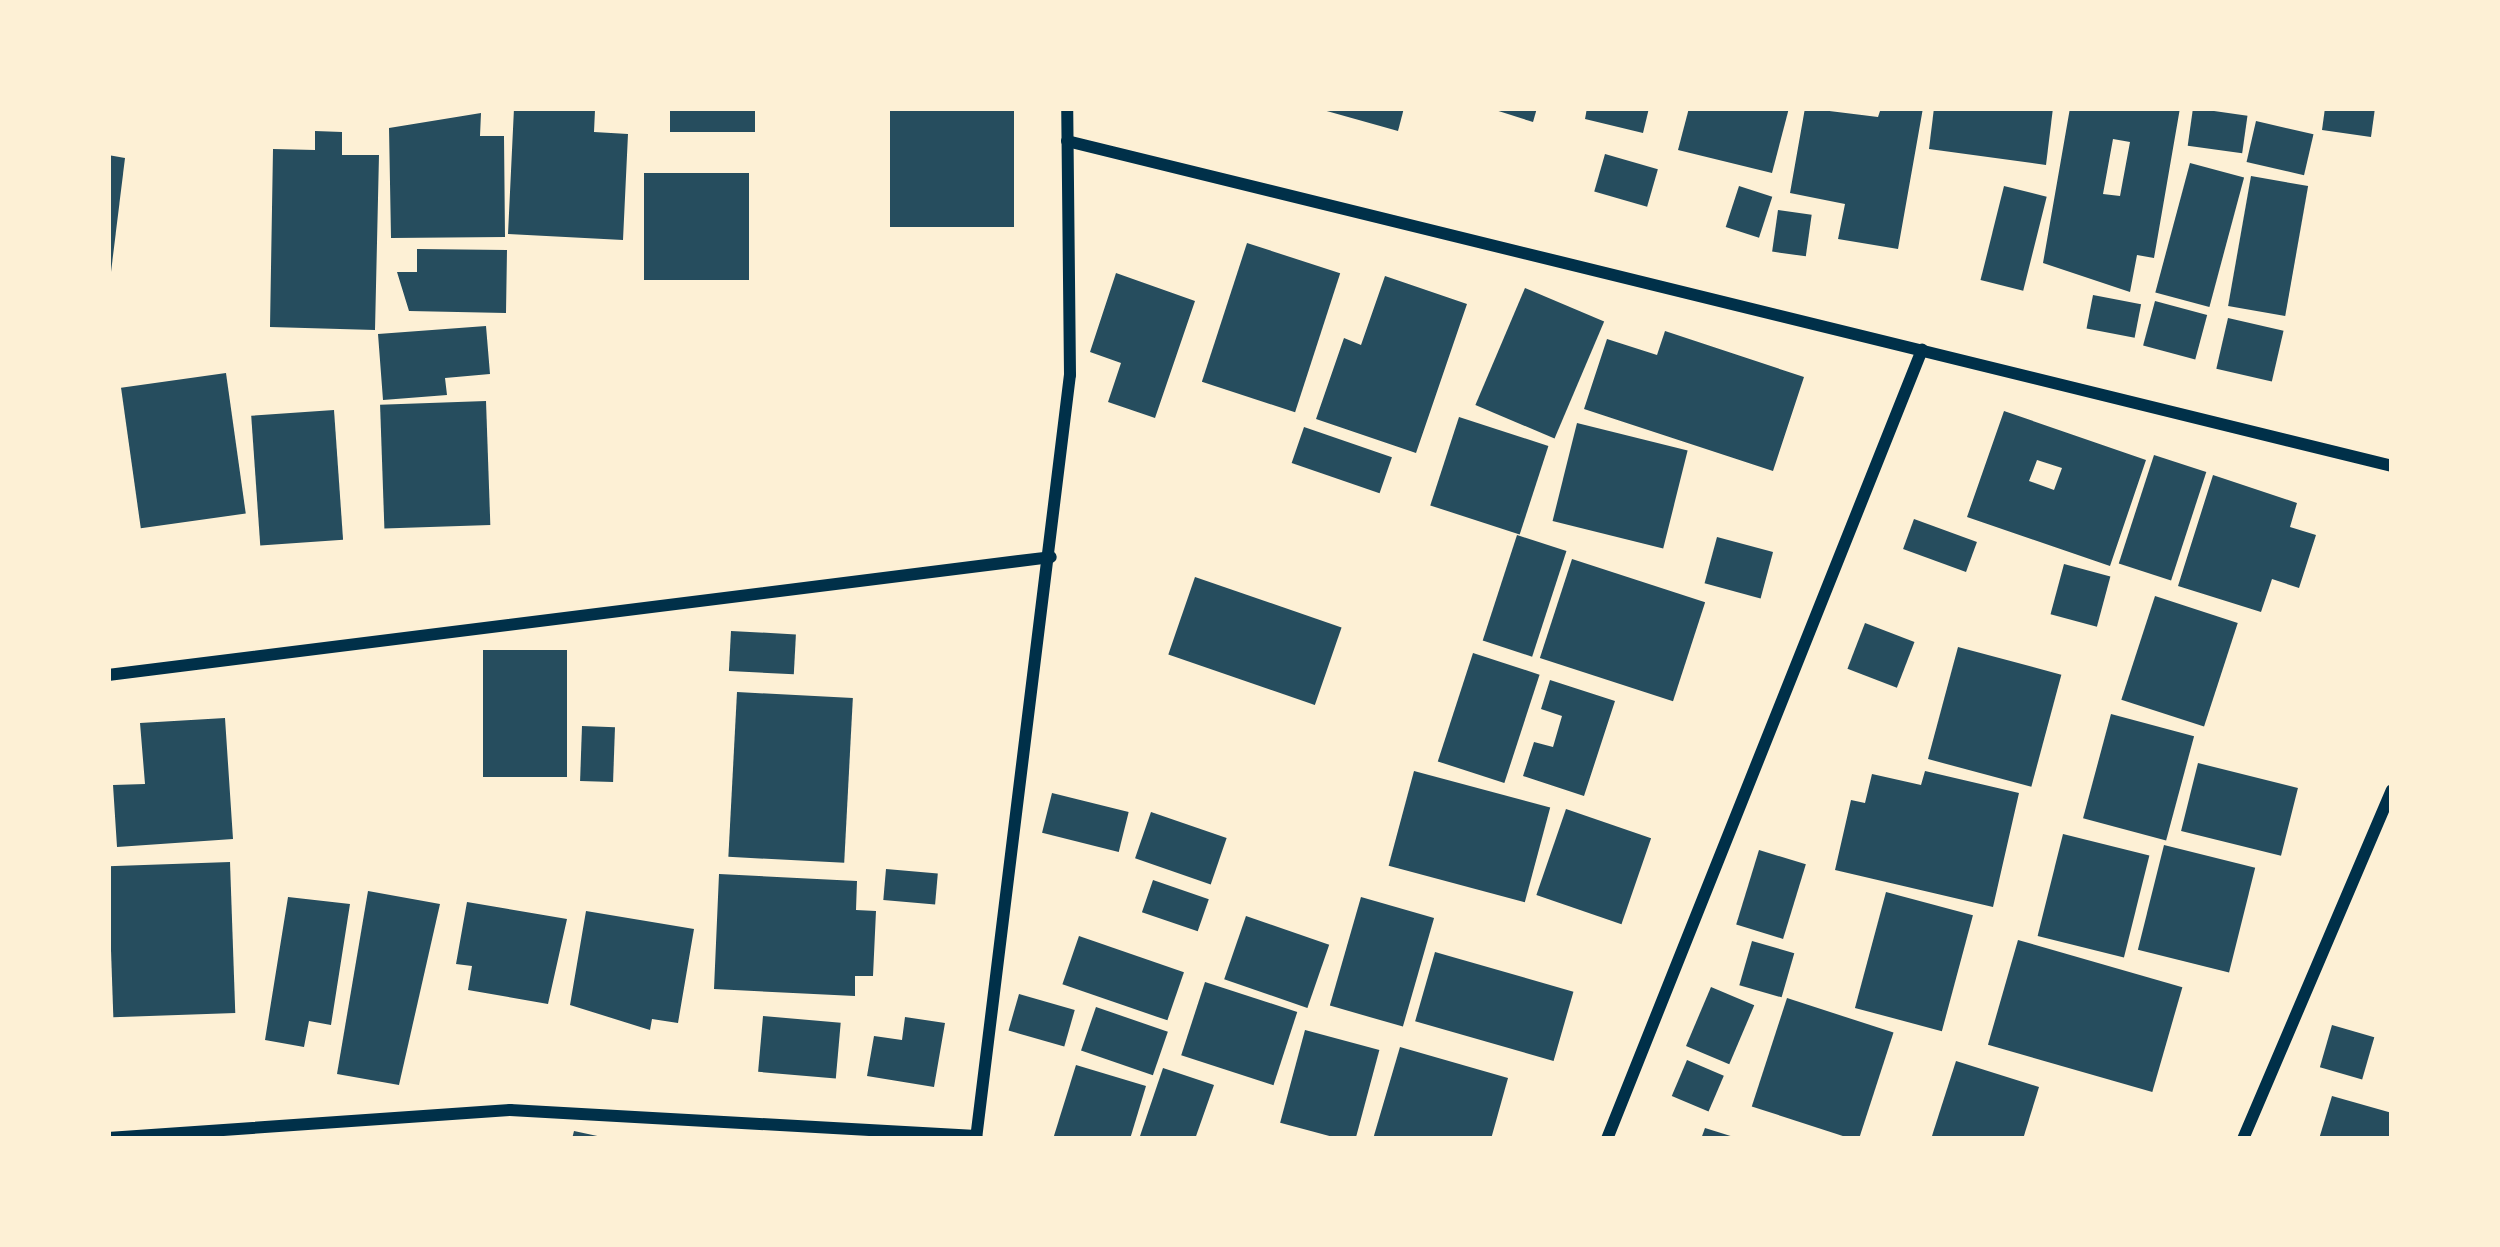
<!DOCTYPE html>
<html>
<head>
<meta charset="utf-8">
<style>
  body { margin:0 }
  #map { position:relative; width:2500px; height:1247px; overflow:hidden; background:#fdf0d5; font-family:"DejaVu Sans",sans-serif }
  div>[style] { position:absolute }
  .building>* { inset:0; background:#264d5e; transform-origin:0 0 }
  .minor>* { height:12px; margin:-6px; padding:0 6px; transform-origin:6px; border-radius:6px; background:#003049 }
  span { translate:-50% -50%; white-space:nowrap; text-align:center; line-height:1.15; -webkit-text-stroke:9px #fdf0d5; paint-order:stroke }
  .frame { position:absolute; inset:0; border:111px solid #fdf0d5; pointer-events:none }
</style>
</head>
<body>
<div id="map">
  <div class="building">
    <i style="clip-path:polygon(514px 108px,595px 110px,594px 132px,628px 134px,623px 240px,508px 234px)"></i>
    <i style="left:670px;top:108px;width:85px;height:24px"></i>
    <i style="left:890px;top:108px;width:124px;height:119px"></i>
    <i style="clip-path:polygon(1316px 108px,1404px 108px,1398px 131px)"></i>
    <i style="clip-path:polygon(1489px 108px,1537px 108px,1533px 122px)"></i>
    <i style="clip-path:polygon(1587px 108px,1649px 108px,1643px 133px,1585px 119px)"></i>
    <i style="clip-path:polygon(1689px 108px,1789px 108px,1772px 173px,1678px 150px)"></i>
    <i style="clip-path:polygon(1805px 108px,1878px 117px,1881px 108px,1923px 108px,1898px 249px,1838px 239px,1845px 204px,1790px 193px)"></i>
    <i style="clip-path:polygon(1934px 108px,2053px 108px,2046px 165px,1929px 149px)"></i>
    <i style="clip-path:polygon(evenodd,2070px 108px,2180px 108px,2154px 258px,2137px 255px,2130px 292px,2043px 263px,2070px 108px,2113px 139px,2130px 142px,2120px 196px,2103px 194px,2113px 139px)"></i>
    <i style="left:2193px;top:108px;width:55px;height:38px;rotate:8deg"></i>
    <i style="clip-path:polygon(2325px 108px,2375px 108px,2371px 137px,2322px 130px)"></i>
    <i style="clip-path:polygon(481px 113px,480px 136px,504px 136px,505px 237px,391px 238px,389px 128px)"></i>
    <i style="left:2256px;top:121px;width:59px;height:42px;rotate:13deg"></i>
    <i style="clip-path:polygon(315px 131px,342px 132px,342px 155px,379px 155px,375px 330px,270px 327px,273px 149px,315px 150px)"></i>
    <i style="left:1605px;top:154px;width:55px;height:39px;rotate:16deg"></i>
    <i style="clip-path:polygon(108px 155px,125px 158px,111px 272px,108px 272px)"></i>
    <i style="left:2190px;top:163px;width:56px;height:134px;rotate:15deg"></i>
    <i style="left:644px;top:173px;width:105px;height:107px"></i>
    <i style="left:2251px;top:176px;width:58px;height:132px;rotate:10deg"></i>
    <i style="left:1739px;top:186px;width:35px;height:43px;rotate:18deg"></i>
    <i style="left:2004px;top:186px;width:44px;height:97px;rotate:14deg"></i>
    <i style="left:1778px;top:210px;width:34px;height:42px;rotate:8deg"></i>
    <i style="left:1247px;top:243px;width:98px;height:146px;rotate:18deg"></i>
    <i style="clip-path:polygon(417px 249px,507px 250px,506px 313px,409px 311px,397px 272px,417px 272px)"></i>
    <i style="clip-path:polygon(1116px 273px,1195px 301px,1155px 418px,1108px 402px,1121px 363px,1090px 352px)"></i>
    <i style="clip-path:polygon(1385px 276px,1467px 304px,1416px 453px,1316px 419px,1344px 338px,1361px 345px)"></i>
    <i style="left:1525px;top:288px;width:86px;height:127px;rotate:23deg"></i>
    <i style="left:2093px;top:295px;width:49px;height:34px;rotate:11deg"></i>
    <i style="left:2155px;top:301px;width:54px;height:46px;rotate:15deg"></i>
    <i style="left:2228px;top:318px;width:57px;height:52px;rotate:13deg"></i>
    <i style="clip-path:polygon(486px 326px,490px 374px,445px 378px,447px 395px,383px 400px,378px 334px)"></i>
    <i style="clip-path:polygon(1665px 331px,1804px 377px,1773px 471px,1584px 409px,1607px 339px,1657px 355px)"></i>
    <i style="left:226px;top:373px;width:142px;height:106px;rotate:82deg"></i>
    <i style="left:486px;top:401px;width:124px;height:106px;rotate:88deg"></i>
    <i style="left:334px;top:410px;width:130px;height:83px;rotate:86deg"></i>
    <i style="clip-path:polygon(evenodd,2004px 411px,2146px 460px,2110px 566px,1967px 517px,2004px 411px,2037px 460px,2062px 468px,2054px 490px,2029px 481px,2037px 460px)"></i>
    <i style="left:1459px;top:417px;width:94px;height:93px;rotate:18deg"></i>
    <i style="left:1577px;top:423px;width:114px;height:101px;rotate:14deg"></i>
    <i style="left:1304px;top:427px;width:93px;height:38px;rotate:19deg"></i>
    <i style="left:2154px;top:455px;width:55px;height:114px;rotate:18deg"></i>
    <i style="clip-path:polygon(2213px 475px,2297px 503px,2290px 527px,2316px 535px,2299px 588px,2272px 579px,2261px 612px,2178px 586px)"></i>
    <i style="left:1914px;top:519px;width:67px;height:32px;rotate:20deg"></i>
    <i style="left:1517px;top:535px;width:52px;height:111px;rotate:18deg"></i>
    <i style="left:1717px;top:537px;width:58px;height:48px;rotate:15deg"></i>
    <i style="left:1572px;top:559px;width:140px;height:104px;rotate:18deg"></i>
    <i style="left:2064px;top:564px;width:48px;height:52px;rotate:15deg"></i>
    <i style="left:1195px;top:577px;width:155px;height:82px;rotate:19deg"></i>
    <i style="left:2155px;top:596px;width:87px;height:109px;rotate:18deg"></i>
    <i style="left:1865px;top:623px;width:53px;height:49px;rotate:21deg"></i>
    <i style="left:731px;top:631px;width:65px;height:40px;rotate:3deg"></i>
    <i style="left:1958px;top:647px;width:107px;height:116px;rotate:15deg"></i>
    <i style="left:483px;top:650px;width:84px;height:127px"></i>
    <i style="left:1473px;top:653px;width:70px;height:114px;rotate:18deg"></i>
    <i style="clip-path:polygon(1550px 680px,1615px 701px,1584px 796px,1523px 776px,1534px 742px,1553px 747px,1562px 716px,1541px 709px)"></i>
    <i style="left:737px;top:692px;width:116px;height:165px;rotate:3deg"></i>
    <i style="left:2111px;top:714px;width:86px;height:108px;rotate:15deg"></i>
    <i style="clip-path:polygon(225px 718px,233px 839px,117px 847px,113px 785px,145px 784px,140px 723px)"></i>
    <i style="left:582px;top:726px;width:33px;height:55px;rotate:2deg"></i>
    <i style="left:2198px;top:763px;width:103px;height:70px;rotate:14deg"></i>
    <i style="left:1414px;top:771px;width:141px;height:98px;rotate:15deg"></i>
    <i style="clip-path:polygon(1925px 771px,2019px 793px,1993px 907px,1835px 870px,1851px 800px,1865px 803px,1872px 774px,1921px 785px)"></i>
    <i style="left:1052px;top:793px;width:79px;height:41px;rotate:14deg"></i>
    <i style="left:1566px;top:809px;width:90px;height:91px;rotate:19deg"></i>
    <i style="left:1151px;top:812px;width:80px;height:49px;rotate:19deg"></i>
    <i style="left:2063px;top:834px;width:89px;height:105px;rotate:14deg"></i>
    <i style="left:2164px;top:845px;width:94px;height:108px;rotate:14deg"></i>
    <i style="left:1759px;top:850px;width:49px;height:78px;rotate:17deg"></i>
    <i style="left:230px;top:862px;width:151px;height:122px;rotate:88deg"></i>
    <i style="left:886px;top:869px;width:52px;height:31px;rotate:5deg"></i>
    <i style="clip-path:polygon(719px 874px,857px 881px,856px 910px,876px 911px,873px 976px,855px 976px,855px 996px,714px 989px)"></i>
    <i style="left:1153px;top:880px;width:59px;height:34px;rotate:19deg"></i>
    <i style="clip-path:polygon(368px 891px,440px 904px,399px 1085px,337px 1074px)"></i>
    <i style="left:1886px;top:892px;width:90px;height:120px;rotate:15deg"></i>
    <i style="clip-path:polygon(288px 897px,350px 904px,331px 1025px,309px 1021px,304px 1047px,265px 1040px)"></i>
    <i style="left:1361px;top:897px;width:76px;height:113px;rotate:16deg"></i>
    <i style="clip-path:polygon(467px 902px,567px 919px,548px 1004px,468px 990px,472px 966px,456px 964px)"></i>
    <i style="clip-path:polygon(586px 911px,694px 929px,678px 1023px,652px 1019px,650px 1030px,570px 1005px)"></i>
    <i style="left:1246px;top:916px;width:88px;height:67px;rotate:19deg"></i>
    <i style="left:1079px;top:936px;width:111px;height:51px;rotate:19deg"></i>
    <i style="left:2018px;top:940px;width:171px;height:109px;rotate:16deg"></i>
    <i style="left:1752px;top:941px;width:44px;height:46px;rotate:16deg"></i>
    <i style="left:1435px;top:952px;width:144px;height:72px;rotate:16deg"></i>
    <i style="left:1205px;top:982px;width:97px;height:77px;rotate:18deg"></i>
    <i style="left:1711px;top:987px;width:47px;height:64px;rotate:23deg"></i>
    <i style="left:1019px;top:994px;width:58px;height:38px;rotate:16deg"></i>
    <i style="left:1787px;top:998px;width:112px;height:114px;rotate:18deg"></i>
    <i style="left:1096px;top:1007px;width:76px;height:46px;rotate:19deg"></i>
    <i style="left:763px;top:1016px;width:78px;height:56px;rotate:5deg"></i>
    <i style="clip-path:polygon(905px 1017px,945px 1023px,934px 1087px,867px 1076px,874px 1036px,902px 1040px)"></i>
    <i style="left:2332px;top:1025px;width:44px;height:44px;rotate:16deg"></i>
    <i style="left:1305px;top:1030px;width:77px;height:96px;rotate:15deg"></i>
    <i style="clip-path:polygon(1400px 1047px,1508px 1078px,1491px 1139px,1373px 1139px)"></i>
    <i style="left:1687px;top:1060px;width:40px;height:39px;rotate:23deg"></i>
    <i style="clip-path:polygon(1956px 1061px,2039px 1087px,2023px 1139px,1931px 1139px)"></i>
    <i style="clip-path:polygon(1076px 1065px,1146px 1086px,1130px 1139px,1053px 1139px)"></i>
    <i style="clip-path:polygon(1163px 1068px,1214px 1085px,1195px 1139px,1139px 1139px)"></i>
    <i style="clip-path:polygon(2332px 1096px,2392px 1113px,2392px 1139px,2319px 1139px)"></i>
    <i style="clip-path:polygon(1705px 1128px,1737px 1138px,1737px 1139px,1701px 1139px)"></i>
    <i style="clip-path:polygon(574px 1131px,602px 1137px,602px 1139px,572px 1139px)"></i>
  </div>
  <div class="minor">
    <i style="left:1067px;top:141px;width:1364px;rotate:13.78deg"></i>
    <i style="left:108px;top:675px;width:950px;rotate:-7.13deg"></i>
    <i style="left:108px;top:1138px;width:403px;rotate:-4deg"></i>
    <i style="left:510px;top:1110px;width:467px;rotate:3.2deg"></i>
    <i style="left:976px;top:1139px;width:770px;rotate:-82.99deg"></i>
    <i style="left:1070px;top:375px;width:267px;rotate:-90.6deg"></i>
    <i style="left:1607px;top:1139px;width:850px;rotate:-68.24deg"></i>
    <i style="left:2243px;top:1139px;width:379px;rotate:-66.9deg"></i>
  </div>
  <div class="frame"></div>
</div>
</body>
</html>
